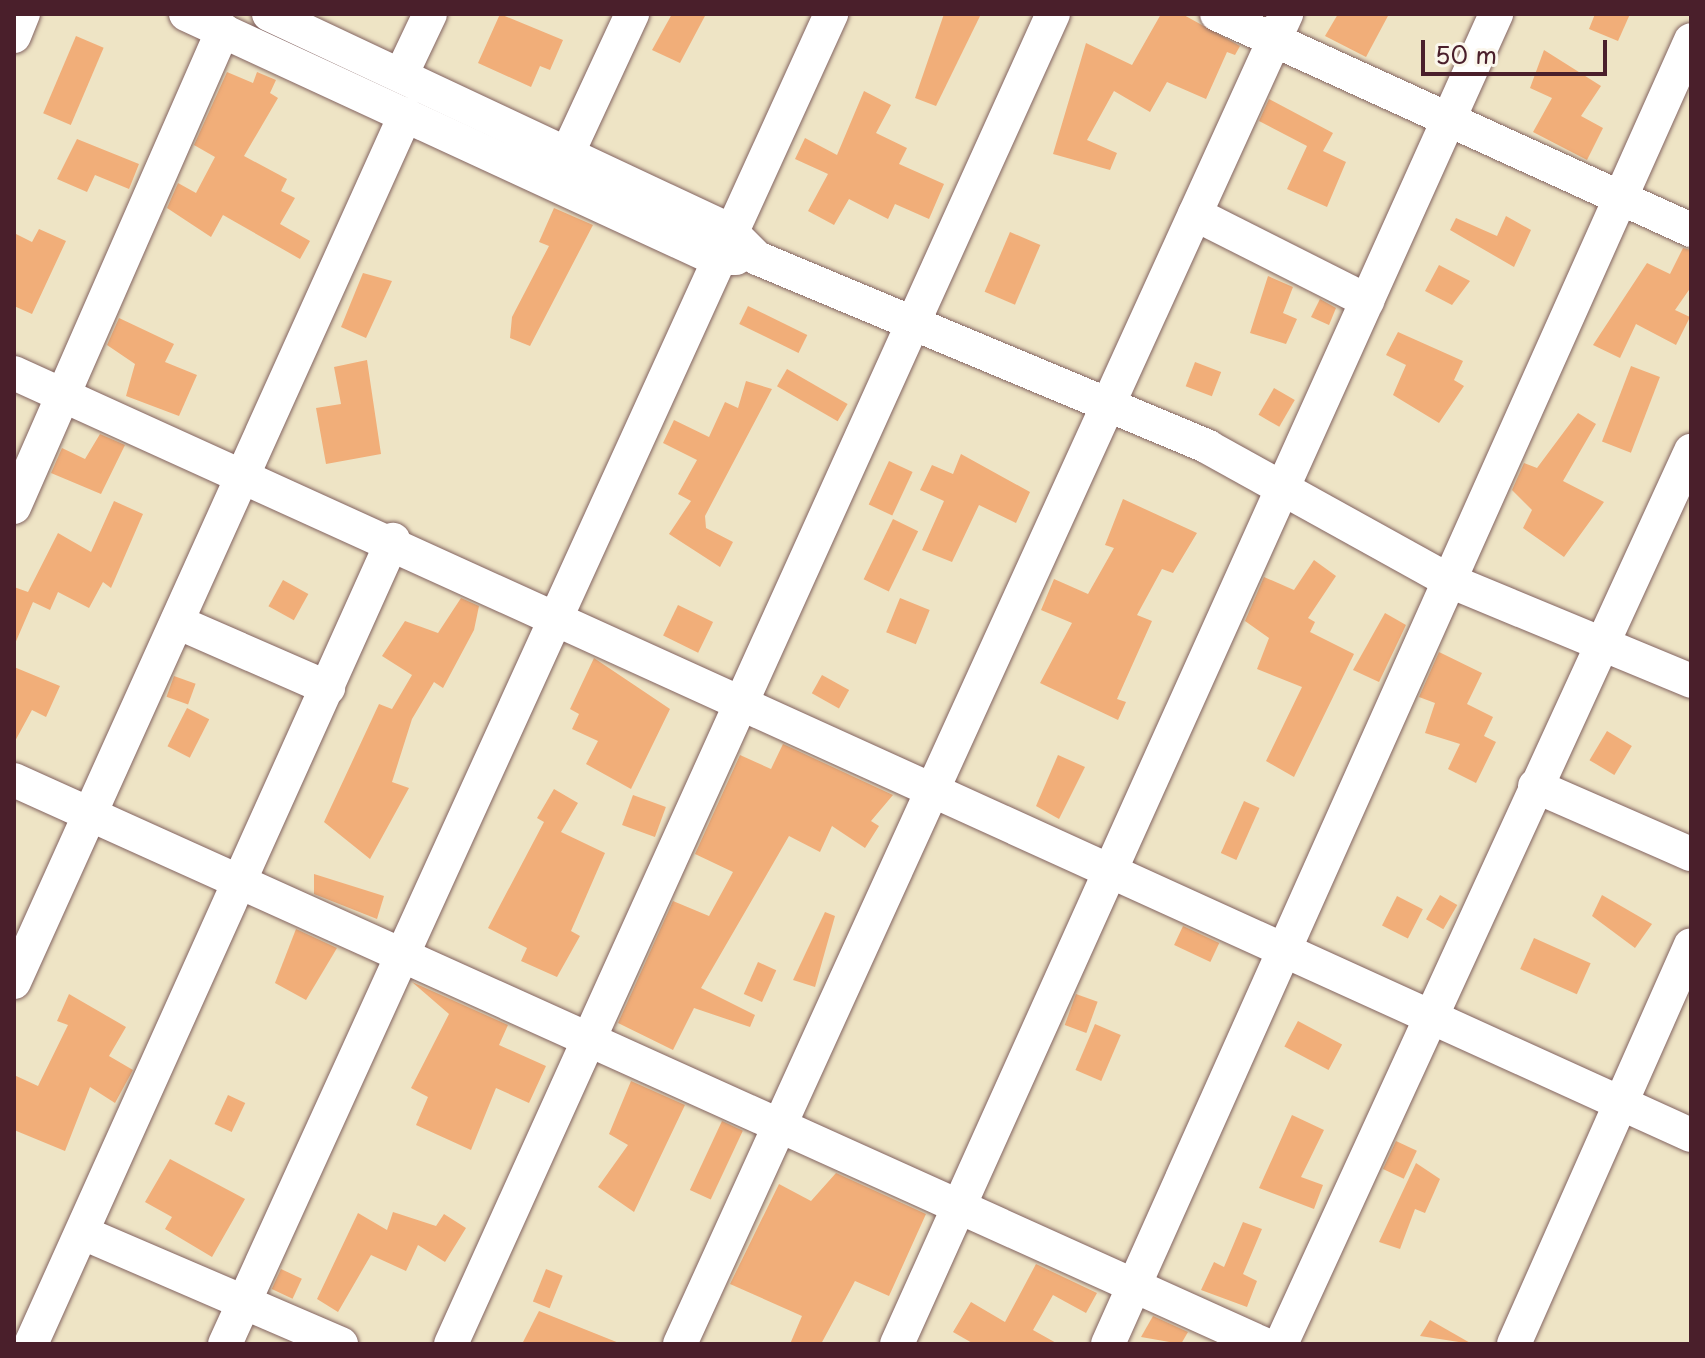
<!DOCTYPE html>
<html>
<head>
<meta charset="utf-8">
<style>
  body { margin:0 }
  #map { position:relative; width:1705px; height:1358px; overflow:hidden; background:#eee4c5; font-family:"Playpen Sans",sans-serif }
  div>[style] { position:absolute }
  .building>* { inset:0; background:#f1ae79; transform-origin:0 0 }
  .roads { filter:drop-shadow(0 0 2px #836461) drop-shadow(0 0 2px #836461) }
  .minor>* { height:34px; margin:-17px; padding:0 17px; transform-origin:17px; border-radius:17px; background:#fff }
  span { translate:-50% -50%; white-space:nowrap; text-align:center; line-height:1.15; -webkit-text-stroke:6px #fbf7ec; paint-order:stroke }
  .frame { position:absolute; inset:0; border:16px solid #4a1f2b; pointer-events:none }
  .scale { position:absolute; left:1421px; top:40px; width:186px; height:36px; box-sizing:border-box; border:4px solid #4a1f2b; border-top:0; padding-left:10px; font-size:24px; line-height:28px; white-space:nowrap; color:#4a1f2b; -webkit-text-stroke:6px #fbf7ec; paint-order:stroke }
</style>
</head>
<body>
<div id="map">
  <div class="building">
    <i style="clip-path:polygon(500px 14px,563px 40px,550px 70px,540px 66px,531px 87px,478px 63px)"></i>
    <i style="clip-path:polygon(672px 14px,706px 14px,680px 63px,652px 50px)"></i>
    <i style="clip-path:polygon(944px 14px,981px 14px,936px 106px,915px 98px)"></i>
    <i style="clip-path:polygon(1161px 14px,1182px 14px,1240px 46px,1235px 55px,1227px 52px,1206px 99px,1167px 82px,1150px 112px,1114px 91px,1087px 140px,1117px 153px,1110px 170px,1053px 154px,1086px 43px,1132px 65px)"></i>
    <i style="clip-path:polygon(1338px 14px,1389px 14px,1366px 57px,1325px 36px)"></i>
    <i style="clip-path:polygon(1595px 14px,1630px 14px,1618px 41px,1589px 29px)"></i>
    <i style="left:76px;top:36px;width:30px;height:84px;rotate:23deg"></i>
    <i style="clip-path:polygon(1544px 50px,1601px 86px,1581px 116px,1603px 128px,1587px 160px,1533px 132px,1552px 98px,1530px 88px)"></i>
    <i style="clip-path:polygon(227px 72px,253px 83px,257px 72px,276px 80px,270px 93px,278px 98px,244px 156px,287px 179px,281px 191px,295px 198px,280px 224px,310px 241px,300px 259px,223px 215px,211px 237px,167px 208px,178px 183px,196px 193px,215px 157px,194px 145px)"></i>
    <i style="clip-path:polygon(864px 91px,891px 105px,876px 133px,907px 148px,899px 164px,944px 184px,929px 219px,895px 204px,888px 219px,849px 199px,834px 225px,808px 211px,828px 174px,795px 159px,805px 138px,837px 155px)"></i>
    <i style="clip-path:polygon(1269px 99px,1333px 133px,1323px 151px,1346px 162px,1327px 207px,1287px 189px,1307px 146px,1259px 121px)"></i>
    <i style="clip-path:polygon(77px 139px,139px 164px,129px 189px,95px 175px,87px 192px,57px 179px)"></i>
    <i style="clip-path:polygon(554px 208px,593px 225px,530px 346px,510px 338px,512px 317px,549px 246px,539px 242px)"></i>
    <i style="clip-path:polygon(1506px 216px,1531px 230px,1514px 267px,1450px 230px,1456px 218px,1497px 236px)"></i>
    <i style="clip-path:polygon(39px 229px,66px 241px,32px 314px,14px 306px,14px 233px,32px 242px)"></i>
    <i style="left:1010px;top:232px;width:33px;height:65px;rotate:23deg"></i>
    <i style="clip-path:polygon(1683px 248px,1691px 250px,1691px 287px,1675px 310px,1690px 317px,1676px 345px,1636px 324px,1620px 358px,1593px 345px,1647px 263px,1670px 274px)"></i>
    <i style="clip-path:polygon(1439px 265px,1470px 281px,1452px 305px,1425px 291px)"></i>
    <i style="clip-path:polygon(363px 273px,392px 281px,366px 338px,341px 327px)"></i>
    <i style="clip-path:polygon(1268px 276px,1293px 287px,1283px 313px,1297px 319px,1286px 344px,1250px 333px)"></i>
    <i style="clip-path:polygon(1320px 299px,1336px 308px,1329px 325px,1311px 317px)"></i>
    <i style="left:748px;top:306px;width:66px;height:20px;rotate:26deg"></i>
    <i style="clip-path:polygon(119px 318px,174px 344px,165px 362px,197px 375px,179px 416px,126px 396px,135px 364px,107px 345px)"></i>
    <i style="clip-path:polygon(1398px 332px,1463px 361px,1454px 380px,1464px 386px,1439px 423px,1393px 395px,1406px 365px,1386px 355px)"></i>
    <i style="clip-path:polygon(367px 360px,381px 454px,326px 464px,316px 408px,341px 404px,334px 367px)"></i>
    <i style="left:1195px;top:362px;width:28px;height:26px;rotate:21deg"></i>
    <i style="left:1631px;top:366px;width:31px;height:81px;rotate:21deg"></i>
    <i style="left:787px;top:369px;width:70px;height:20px;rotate:30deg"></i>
    <i style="clip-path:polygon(746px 381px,772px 389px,705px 516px,706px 528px,733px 542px,720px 567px,669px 534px,691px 501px,678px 494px,697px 460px,663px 443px,674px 420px,709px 437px,725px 402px,738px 408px)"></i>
    <i style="left:1274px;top:388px;width:24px;height:31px;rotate:30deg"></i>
    <i style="clip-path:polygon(1578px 413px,1596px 424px,1563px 481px,1604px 502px,1564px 557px,1523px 528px,1532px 510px,1512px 490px,1524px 463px,1537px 468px)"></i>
    <i style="clip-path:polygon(100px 434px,125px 445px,101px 494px,51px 473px,62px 448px,85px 459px)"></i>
    <i style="clip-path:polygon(961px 454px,1030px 492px,1016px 523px,979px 505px,952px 562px,922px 550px,944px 501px,920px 490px,932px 465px,953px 474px)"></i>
    <i style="left:889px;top:461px;width:26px;height:48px;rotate:25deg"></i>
    <i style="clip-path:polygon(1123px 499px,1197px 533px,1173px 573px,1162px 569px,1137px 615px,1152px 621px,1117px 699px,1126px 702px,1118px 720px,1040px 683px,1072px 623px,1041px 610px,1054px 579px,1088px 594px,1114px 548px,1105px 545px)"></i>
    <i style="clip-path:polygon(114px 501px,143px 514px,111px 588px,103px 582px,89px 608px,58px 592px,50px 610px,33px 602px,14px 646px,14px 587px,28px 592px,58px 533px,91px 552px)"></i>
    <i style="left:893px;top:519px;width:28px;height:67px;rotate:26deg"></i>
    <i style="clip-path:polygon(1314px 560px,1336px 576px,1308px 618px,1315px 622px,1310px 632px,1354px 654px,1294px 777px,1266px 761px,1302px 687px,1257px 669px,1269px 638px,1245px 621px,1264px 577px,1294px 590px)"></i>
    <i style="left:283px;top:580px;width:29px;height:30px;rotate:29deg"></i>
    <i style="clip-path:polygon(461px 598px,479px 606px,474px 630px,443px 688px,434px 682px,412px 719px,392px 782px,409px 788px,370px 859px,324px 822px,379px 704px,392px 709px,412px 675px,382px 656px,405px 621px,438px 633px)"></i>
    <i style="left:900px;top:598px;width:32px;height:37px;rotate:22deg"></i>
    <i style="left:678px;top:605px;width:39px;height:34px;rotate:26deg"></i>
    <i style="clip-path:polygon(1385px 613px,1406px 625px,1379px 682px,1353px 670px)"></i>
    <i style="clip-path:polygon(1439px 652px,1482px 673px,1467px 704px,1493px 717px,1484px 736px,1496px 742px,1476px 783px,1448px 769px,1460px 744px,1425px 733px,1435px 703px,1419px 697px)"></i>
    <i style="clip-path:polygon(594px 658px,670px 709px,631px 789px,586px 764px,598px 741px,572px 729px,579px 714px,570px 709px)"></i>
    <i style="clip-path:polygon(14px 667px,60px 686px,46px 717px,32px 710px,14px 743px)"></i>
    <i style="left:822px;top:675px;width:31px;height:21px;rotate:29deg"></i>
    <i style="left:174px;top:676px;width:23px;height:22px;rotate:20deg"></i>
    <i style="left:187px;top:708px;width:25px;height:43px;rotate:27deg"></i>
    <i style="left:1607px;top:731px;width:29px;height:34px;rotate:31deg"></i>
    <i style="clip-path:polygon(783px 744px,893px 795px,871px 821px,879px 826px,865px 848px,832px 826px,820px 852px,789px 836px,701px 988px,755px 1015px,750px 1027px,694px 1008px,673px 1050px,618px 1023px,673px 901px,709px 916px,733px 872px,695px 854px,740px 755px,771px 769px)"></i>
    <i style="clip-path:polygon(1058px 755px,1085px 767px,1059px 819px,1036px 806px)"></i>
    <i style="clip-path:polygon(554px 789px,578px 803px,561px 832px,605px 853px,571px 931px,580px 936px,557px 977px,521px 961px,527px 948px,488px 928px,544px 822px,537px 818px)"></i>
    <i style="left:633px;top:795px;width:35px;height:32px;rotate:20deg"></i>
    <i style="left:1244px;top:801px;width:17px;height:57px;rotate:24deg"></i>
    <i style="clip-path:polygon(314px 874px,384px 896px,377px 919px,314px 894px)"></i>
    <i style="left:1440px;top:895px;width:20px;height:28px;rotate:30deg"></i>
    <i style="clip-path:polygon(1602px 895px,1652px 924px,1635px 948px,1592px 916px)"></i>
    <i style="left:1397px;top:896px;width:29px;height:33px;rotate:27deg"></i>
    <i style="clip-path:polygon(825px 912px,835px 916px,815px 987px,793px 980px)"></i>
    <i style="left:1183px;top:926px;width:40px;height:21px;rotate:25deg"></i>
    <i style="clip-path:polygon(296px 929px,337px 948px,306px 1000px,275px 983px)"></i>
    <i style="left:1534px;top:938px;width:62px;height:34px;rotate:24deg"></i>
    <i style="left:758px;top:962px;width:20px;height:35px;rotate:24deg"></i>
    <i style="clip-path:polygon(412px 982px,508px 1025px,499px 1045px,546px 1066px,529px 1103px,496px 1088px,471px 1150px,416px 1125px,428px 1097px,411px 1088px,449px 1014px)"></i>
    <i style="clip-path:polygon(69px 994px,126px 1027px,109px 1056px,133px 1070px,115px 1103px,90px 1087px,65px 1151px,14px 1130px,14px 1075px,38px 1086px,68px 1025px,57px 1021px)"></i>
    <i style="left:1076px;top:994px;width:23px;height:33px;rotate:20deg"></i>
    <i style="left:1298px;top:1021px;width:50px;height:29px;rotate:28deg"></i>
    <i style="left:1095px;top:1024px;width:28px;height:50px;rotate:23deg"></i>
    <i style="clip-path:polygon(631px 1081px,685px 1105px,634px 1212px,598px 1187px,628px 1145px,609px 1134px)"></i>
    <i style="left:228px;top:1095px;width:19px;height:32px;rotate:25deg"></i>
    <i style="clip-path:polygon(1292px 1115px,1324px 1130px,1301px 1177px,1323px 1185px,1314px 1209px,1259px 1188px)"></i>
    <i style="left:722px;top:1121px;width:23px;height:76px;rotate:25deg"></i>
    <i style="left:1396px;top:1141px;width:23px;height:31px;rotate:25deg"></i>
    <i style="clip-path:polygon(170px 1159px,245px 1199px,212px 1257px,165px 1229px,172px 1217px,145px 1202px)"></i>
    <i style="clip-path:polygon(1416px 1163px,1440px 1179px,1425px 1213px,1415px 1209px,1400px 1249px,1379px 1242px)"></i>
    <i style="clip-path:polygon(836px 1173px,926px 1214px,889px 1296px,855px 1281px,821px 1344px,790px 1344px,802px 1316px,730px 1284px,779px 1184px,811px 1201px)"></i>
    <i style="clip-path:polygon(393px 1212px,436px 1226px,444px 1214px,466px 1228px,445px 1262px,418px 1245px,406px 1271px,371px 1255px,338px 1312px,317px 1299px,358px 1213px,387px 1230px)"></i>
    <i style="clip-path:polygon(1243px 1222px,1262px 1229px,1243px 1274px,1257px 1281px,1247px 1307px,1201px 1290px,1214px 1262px,1224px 1267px)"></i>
    <i style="clip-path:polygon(1036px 1264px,1097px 1293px,1086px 1313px,1053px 1295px,1033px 1330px,1058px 1344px,974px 1344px,953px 1332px,971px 1302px,1005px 1322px)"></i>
    <i style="left:281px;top:1269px;width:23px;height:22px;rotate:25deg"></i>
    <i style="left:546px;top:1269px;width:18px;height:35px;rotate:22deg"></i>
    <i style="clip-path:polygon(539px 1311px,619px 1343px,619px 1344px,522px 1344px)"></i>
    <i style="clip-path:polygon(1153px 1316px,1188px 1332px,1181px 1344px,1141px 1337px)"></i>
    <i style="clip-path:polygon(1430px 1320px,1472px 1344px,1420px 1336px)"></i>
  </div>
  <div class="roads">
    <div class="minor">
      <i style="left:186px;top:14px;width:582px;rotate:24.8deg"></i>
      <i style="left:714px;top:258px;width:22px"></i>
      <i style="left:269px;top:14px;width:508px;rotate:25.15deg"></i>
      <i style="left:729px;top:230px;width:40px;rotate:45deg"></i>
      <i style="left:757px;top:258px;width:489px;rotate:22.7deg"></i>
      <i style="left:1208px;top:447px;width:277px;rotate:29deg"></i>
      <i style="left:1450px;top:581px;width:261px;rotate:22.5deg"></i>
      <i style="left:1217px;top:14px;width:521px;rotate:24.5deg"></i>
      <i style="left:14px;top:36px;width:24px;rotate:-68deg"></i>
      <i style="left:402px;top:73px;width:65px;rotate:-64.6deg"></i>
      <i style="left:569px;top:150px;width:150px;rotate:-65.1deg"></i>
      <i style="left:1195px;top:214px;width:193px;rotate:26.8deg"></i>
      <i style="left:14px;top:373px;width:1842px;rotate:24.44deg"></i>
      <i style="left:14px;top:507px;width:521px;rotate:-66.34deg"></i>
      <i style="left:177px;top:622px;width:165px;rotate:23.6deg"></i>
      <i style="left:14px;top:780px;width:1370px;rotate:24.3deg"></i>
      <i style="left:1535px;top:786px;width:170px;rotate:23.6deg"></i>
      <i style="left:14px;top:982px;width:952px;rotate:-65.7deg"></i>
      <i style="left:83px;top:1233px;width:281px;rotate:23.3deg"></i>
      <i style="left:31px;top:1344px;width:882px;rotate:-65.76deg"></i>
      <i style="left:225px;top:1344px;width:1462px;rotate:-65.5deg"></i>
      <i style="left:451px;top:1344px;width:1460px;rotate:-65.65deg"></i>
      <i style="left:680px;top:1344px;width:1462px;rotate:-65.5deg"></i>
      <i style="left:897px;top:1344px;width:1459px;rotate:-65.75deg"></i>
      <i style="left:1108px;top:1344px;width:1428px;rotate:-65.91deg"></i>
      <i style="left:1281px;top:1344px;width:983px;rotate:-65.34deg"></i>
      <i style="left:1514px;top:1344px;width:436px;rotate:-66.1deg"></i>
    </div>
  </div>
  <div class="frame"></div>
  <div class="scale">50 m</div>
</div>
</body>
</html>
